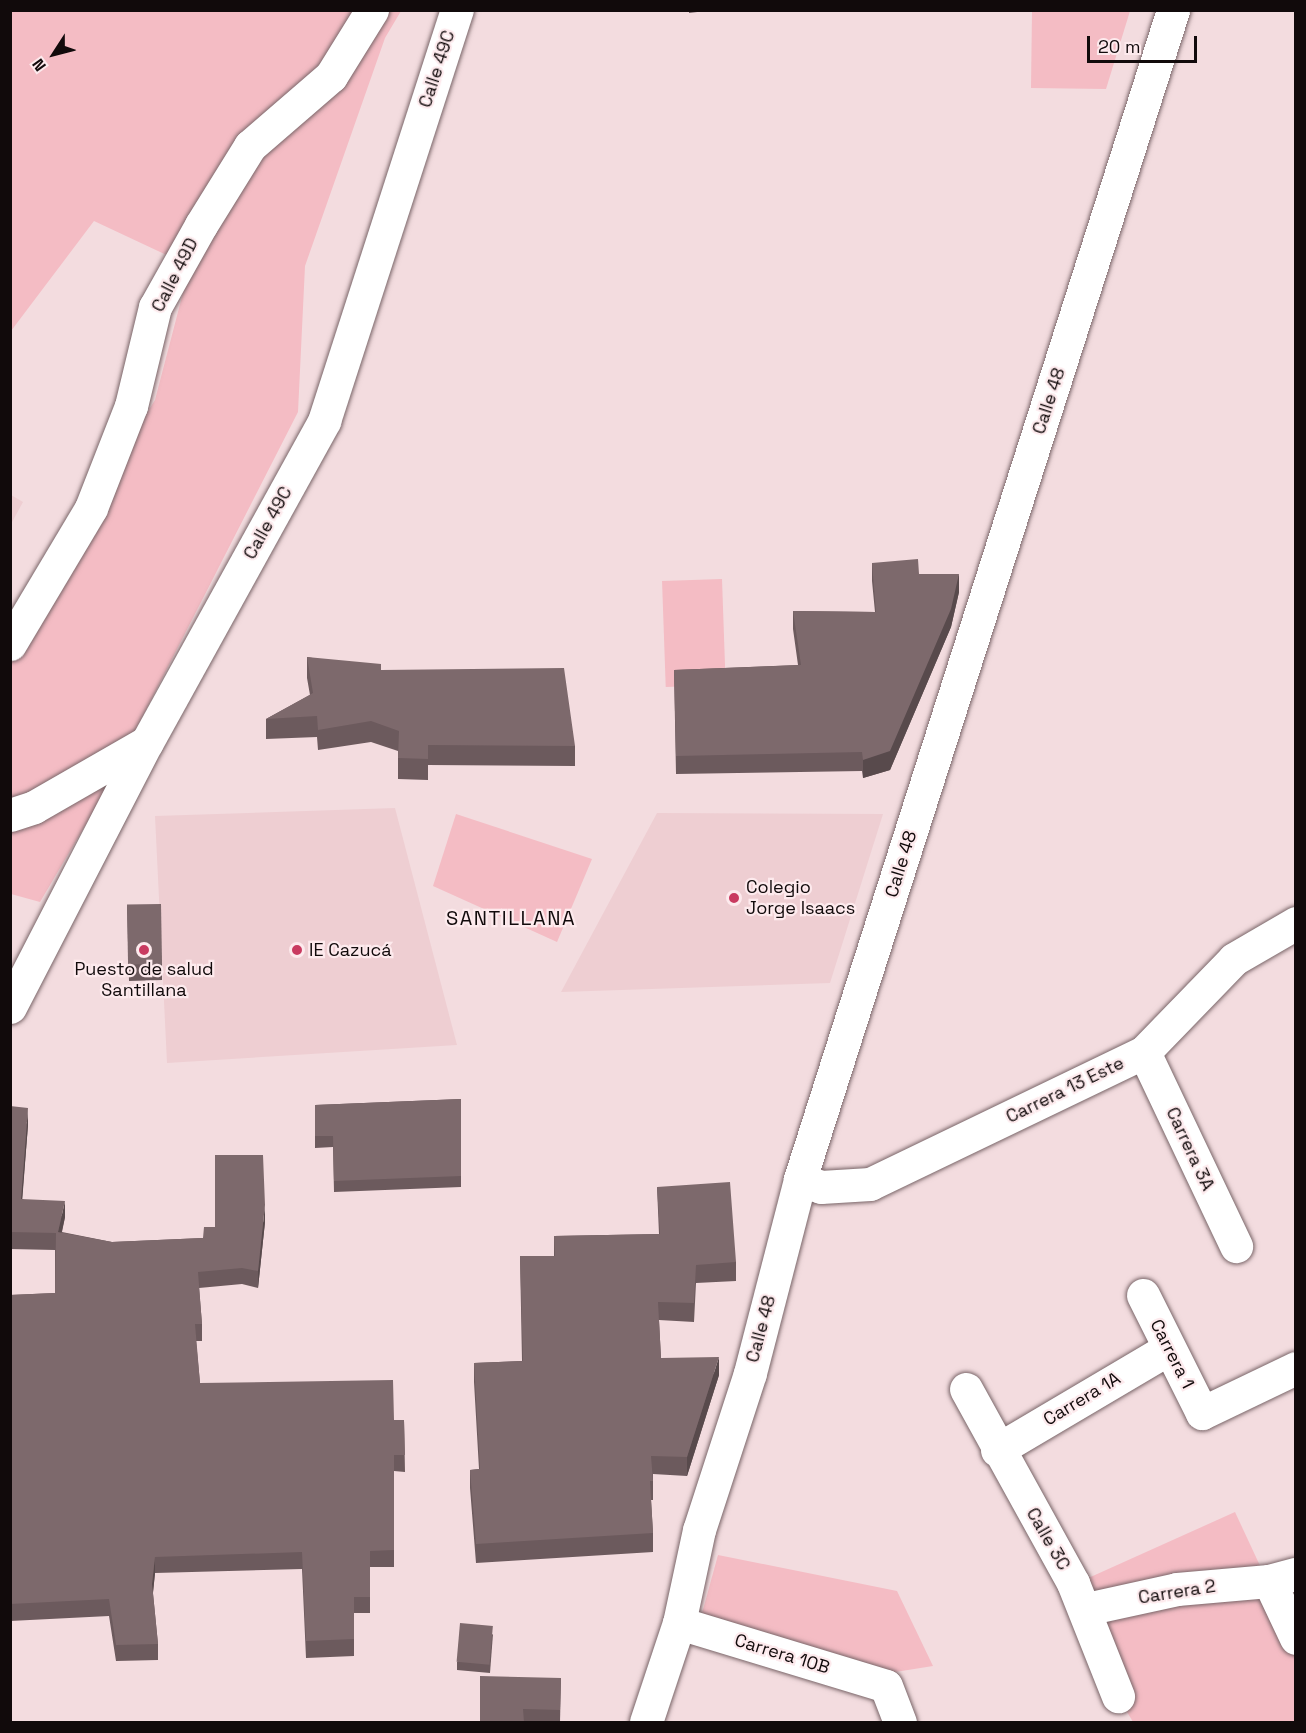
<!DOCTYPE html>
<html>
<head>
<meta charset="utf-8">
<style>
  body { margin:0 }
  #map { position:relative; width:1306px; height:1733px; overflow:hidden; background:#f3dcdf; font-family:"Space Grotesk",sans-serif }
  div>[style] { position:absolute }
  .built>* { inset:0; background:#eeced2 }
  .green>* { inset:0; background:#f4bcc4; transform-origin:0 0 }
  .roads { filter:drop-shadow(0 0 2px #796568) drop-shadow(0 0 2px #796568) }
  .minor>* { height:33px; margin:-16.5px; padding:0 16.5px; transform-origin:16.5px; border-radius:16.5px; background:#fff }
  .wall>* { inset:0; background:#6c5a5d }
  .shaded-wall>* { inset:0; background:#584a4c }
  .building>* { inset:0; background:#7d696c; transform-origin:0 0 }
  .dots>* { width:16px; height:16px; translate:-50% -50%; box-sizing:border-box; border:3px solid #fdeaed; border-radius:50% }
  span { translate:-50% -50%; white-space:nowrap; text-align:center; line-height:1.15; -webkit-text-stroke:4.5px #fdeaed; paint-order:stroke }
  .street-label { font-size:18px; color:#110a0b }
  .poi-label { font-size:18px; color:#110a0b }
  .left { translate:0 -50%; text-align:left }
  .neighbourhood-label { font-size:20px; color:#110a0b; letter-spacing:1.5px }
  .frame { position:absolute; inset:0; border:12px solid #110a0b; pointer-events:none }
  .north { position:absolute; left:24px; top:24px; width:60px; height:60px; -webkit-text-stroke:4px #fdeaed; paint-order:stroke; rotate:234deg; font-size:16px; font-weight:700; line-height:24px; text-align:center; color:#110a0b }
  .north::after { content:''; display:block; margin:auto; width:21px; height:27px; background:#110a0b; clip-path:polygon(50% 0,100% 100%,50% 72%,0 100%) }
  .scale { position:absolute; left:1087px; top:36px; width:110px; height:27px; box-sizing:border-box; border:3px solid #110a0b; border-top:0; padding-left:8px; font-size:18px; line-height:21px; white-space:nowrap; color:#110a0b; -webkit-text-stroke:4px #fdeaed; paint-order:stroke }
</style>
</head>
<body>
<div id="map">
  <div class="built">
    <i style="clip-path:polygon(11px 495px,23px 502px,11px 524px)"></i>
    <i style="clip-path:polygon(395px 808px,457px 1045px,167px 1063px,155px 816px)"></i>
    <i style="clip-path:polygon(657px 813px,883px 814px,830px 983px,561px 992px)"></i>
  </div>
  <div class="green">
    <i style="clip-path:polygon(11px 11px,401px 11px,385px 38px,305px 266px,298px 412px,99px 802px,40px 902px,11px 894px,10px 637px,155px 400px,190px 266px,94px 221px,11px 331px)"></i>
    <i style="clip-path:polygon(1032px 11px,1130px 11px,1106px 89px,1031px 88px)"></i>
    <i style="left:722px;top:579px;width:106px;height:60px;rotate:88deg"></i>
    <i style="clip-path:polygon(456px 814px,592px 859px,557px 942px,433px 886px)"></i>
    <i style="clip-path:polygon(1235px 1512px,1295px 1641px,1295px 1722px,1133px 1722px,1120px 1700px,1075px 1584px)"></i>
    <i style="clip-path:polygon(718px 1555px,897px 1591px,933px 1666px,889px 1673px,701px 1617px)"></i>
  </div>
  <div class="roads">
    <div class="minor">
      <i style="left:10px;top:644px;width:158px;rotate:-59.2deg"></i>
      <i style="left:91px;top:508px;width:110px;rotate:-68.6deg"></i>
      <i style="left:131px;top:406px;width:102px;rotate:-76.4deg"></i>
      <i style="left:155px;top:307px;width:94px;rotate:-60.7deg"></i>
      <i style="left:201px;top:225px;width:93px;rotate:-58.2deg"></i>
      <i style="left:250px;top:146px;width:107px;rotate:-40.8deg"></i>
      <i style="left:331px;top:76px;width:78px;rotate:-58.2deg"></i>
      <i style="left:10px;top:815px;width:25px;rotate:-18deg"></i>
      <i style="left:34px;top:807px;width:130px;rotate:-29.9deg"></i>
      <i style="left:10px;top:1007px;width:298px;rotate:-62.7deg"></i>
      <i style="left:147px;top:742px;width:367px;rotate:-61.1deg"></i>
      <i style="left:324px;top:421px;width:432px;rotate:-72.1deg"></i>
      <i style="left:1144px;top:1052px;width:215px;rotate:64.6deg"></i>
      <i style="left:800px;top:1179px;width:22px;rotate:21deg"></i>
      <i style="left:821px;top:1187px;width:49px;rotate:-3.5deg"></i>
      <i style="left:870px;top:1184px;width:304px;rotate:-25.7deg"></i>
      <i style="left:1144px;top:1052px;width:129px;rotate:-45.9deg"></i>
      <i style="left:1234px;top:959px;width:72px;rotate:-30.1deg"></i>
      <i style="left:1143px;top:1295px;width:132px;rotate:63.4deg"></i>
      <i style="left:1202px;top:1413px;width:104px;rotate:-25.6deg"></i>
      <i style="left:966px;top:1389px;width:222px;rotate:61.1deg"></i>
      <i style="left:1073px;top:1583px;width:122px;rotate:68.3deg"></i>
      <i style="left:997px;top:1450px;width:199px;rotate:-30.6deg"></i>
      <i style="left:1269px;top:1581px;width:63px;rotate:64.7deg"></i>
      <i style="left:1086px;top:1609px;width:93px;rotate:-12.4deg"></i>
      <i style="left:1177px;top:1589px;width:92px;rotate:-5deg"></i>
      <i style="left:1269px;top:1581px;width:28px;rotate:-15deg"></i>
      <i style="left:679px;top:1623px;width:216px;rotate:16.9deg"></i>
      <i style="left:886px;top:1686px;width:39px;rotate:69deg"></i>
      <i style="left:646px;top:1722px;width:104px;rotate:-71.6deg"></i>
      <i style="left:679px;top:1623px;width:95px;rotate:-77.9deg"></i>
      <i style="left:699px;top:1530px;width:165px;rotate:-72deg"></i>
      <i style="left:750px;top:1373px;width:200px;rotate:-75.5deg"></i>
      <i style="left:800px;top:1179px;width:1227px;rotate:-72.3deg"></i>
    </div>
  </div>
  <div class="wall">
    <i style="clip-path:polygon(689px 10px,714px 10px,689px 13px)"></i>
    <i style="clip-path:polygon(872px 563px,919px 574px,959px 592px,951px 627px,890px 770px,863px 778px,862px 771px,676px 774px,674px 670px,798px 665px,793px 629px,793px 611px,875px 612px,872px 581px)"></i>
    <i style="clip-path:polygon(307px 657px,381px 670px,575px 746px,575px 766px,428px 765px,428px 780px,398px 779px,398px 751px,371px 742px,318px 750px,317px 737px,266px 739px,266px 719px,310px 695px,307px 678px)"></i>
    <i style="clip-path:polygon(127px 905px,162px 964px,162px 980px,129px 981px)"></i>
    <i style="clip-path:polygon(461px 1099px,461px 1187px,334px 1192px,333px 1147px,315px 1148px,315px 1105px)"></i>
    <i style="clip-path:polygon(10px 1106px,28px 1125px,22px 1199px,65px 1217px,62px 1232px,112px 1242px,203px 1238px,215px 1227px,265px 1222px,258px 1288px,242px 1284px,199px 1288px,202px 1324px,202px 1341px,196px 1341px,200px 1383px,394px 1420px,404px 1420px,405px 1472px,394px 1471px,394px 1567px,370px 1567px,370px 1613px,354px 1613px,354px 1656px,306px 1658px,302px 1569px,155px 1573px,153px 1593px,158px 1644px,158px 1660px,116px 1661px,109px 1616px,10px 1621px,10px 1295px,55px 1293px,55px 1250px,10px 1249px)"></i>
    <i style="clip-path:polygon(657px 1187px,736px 1262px,736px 1281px,696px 1283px,694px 1322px,659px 1320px,661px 1358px,719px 1375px,687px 1476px,653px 1474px,653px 1500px,651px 1500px,653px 1533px,653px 1552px,476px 1563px,470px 1488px,470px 1470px,479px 1469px,474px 1382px,474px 1363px,522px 1361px,520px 1256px,554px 1256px,554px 1236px,659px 1234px)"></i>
    <i style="clip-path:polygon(493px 1634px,490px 1673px,457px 1670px,457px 1662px)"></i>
    <i style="clip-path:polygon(561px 1678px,560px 1722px,480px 1722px)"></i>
  </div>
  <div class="shaded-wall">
    <i style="clip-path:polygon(959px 574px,959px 592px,951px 627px,890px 770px,863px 778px,863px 760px)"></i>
    <i style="clip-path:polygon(28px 1108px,28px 1125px,21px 1216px,21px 1199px)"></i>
    <i style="clip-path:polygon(65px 1201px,65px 1217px,58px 1248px,58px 1232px)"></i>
    <i style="clip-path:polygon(265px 1205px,265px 1222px,258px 1288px,258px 1271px)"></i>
    <i style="clip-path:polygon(719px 1357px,719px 1375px,687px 1476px,687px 1457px)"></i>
    <i style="clip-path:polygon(155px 1557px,155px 1573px,152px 1601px,152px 1584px)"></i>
  </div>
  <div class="building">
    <i style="clip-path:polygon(918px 559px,919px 574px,959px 574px,951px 609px,890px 751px,863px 760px,862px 752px,676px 756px,674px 670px,801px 665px,793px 611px,876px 612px,872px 563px)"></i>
    <i style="clip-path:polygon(307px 657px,381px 664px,381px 670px,564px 668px,575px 746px,428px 745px,428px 759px,398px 758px,399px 731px,371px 721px,318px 730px,317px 716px,266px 719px,313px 693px)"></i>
    <i style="left:161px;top:904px;width:60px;height:34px;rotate:89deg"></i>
    <i style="clip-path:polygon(461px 1099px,461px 1176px,334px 1181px,333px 1136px,315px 1136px,315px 1105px)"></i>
    <i style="clip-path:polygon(10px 1106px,28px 1108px,21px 1199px,65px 1201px,58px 1232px,112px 1242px,203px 1238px,204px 1227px,215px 1227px,215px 1155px,263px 1155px,265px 1205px,258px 1271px,242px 1268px,198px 1272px,202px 1324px,195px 1324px,200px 1383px,393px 1380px,394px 1420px,404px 1420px,405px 1455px,394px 1455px,394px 1550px,370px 1551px,370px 1597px,354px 1597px,354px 1639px,306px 1641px,302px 1552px,155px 1557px,152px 1584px,158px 1644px,116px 1645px,109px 1599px,10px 1604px,10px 1295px,55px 1293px,56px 1233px,10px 1232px)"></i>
    <i style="clip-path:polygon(730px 1182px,736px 1262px,696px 1265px,694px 1303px,658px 1302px,661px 1358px,719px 1357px,687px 1457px,651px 1456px,653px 1481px,650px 1481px,653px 1533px,476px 1544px,470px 1470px,480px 1469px,474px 1363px,523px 1361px,520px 1256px,555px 1256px,554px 1236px,660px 1234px,657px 1187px)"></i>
    <i style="left:460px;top:1623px;width:33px;height:39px;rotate:5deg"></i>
    <i style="clip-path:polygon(480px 1676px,561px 1678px,560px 1710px,523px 1709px,524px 1722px,480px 1722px)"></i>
  </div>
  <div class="dots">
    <i style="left:734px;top:898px;background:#c93a60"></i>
    <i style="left:144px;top:950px;background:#c93a60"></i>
    <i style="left:297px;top:950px;background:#c93a60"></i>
  </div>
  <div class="street-label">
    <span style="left:437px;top:69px;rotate:-72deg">Calle 49C</span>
    <span style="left:175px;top:275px;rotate:-63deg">Calle 49D</span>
    <span style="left:1049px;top:401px;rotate:-72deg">Calle 48</span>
    <span style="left:268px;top:523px;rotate:-61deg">Calle 49C</span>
    <span style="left:901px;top:864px;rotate:-73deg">Calle 48</span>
    <span style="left:1065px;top:1090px;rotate:-26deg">Carrera 13 Este</span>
    <span style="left:1190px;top:1149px;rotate:65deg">Carrera 3A</span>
    <span style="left:761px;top:1329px;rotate:-75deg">Calle 48</span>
    <span style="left:1172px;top:1354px;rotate:63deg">Carrera 1</span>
    <span style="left:1082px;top:1399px;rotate:-31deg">Carrera 1A</span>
    <span style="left:1048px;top:1539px;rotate:60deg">Calle 3C</span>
    <span style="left:1177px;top:1592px;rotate:-9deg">Carrera 2</span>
    <span style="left:782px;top:1654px;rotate:17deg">Carrera 10B</span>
  </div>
  <div class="poi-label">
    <span class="left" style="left:746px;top:898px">Colegio<br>Jorge Isaacs</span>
    <span class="left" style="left:309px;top:950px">IE Cazucá</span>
    <span style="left:144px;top:980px">Puesto de salud<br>Santillana</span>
  </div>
  <div class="neighbourhood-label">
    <span style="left:511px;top:918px">SANTILLANA</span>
  </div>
  <div class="frame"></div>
  <div class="north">N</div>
  <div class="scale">20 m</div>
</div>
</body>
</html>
